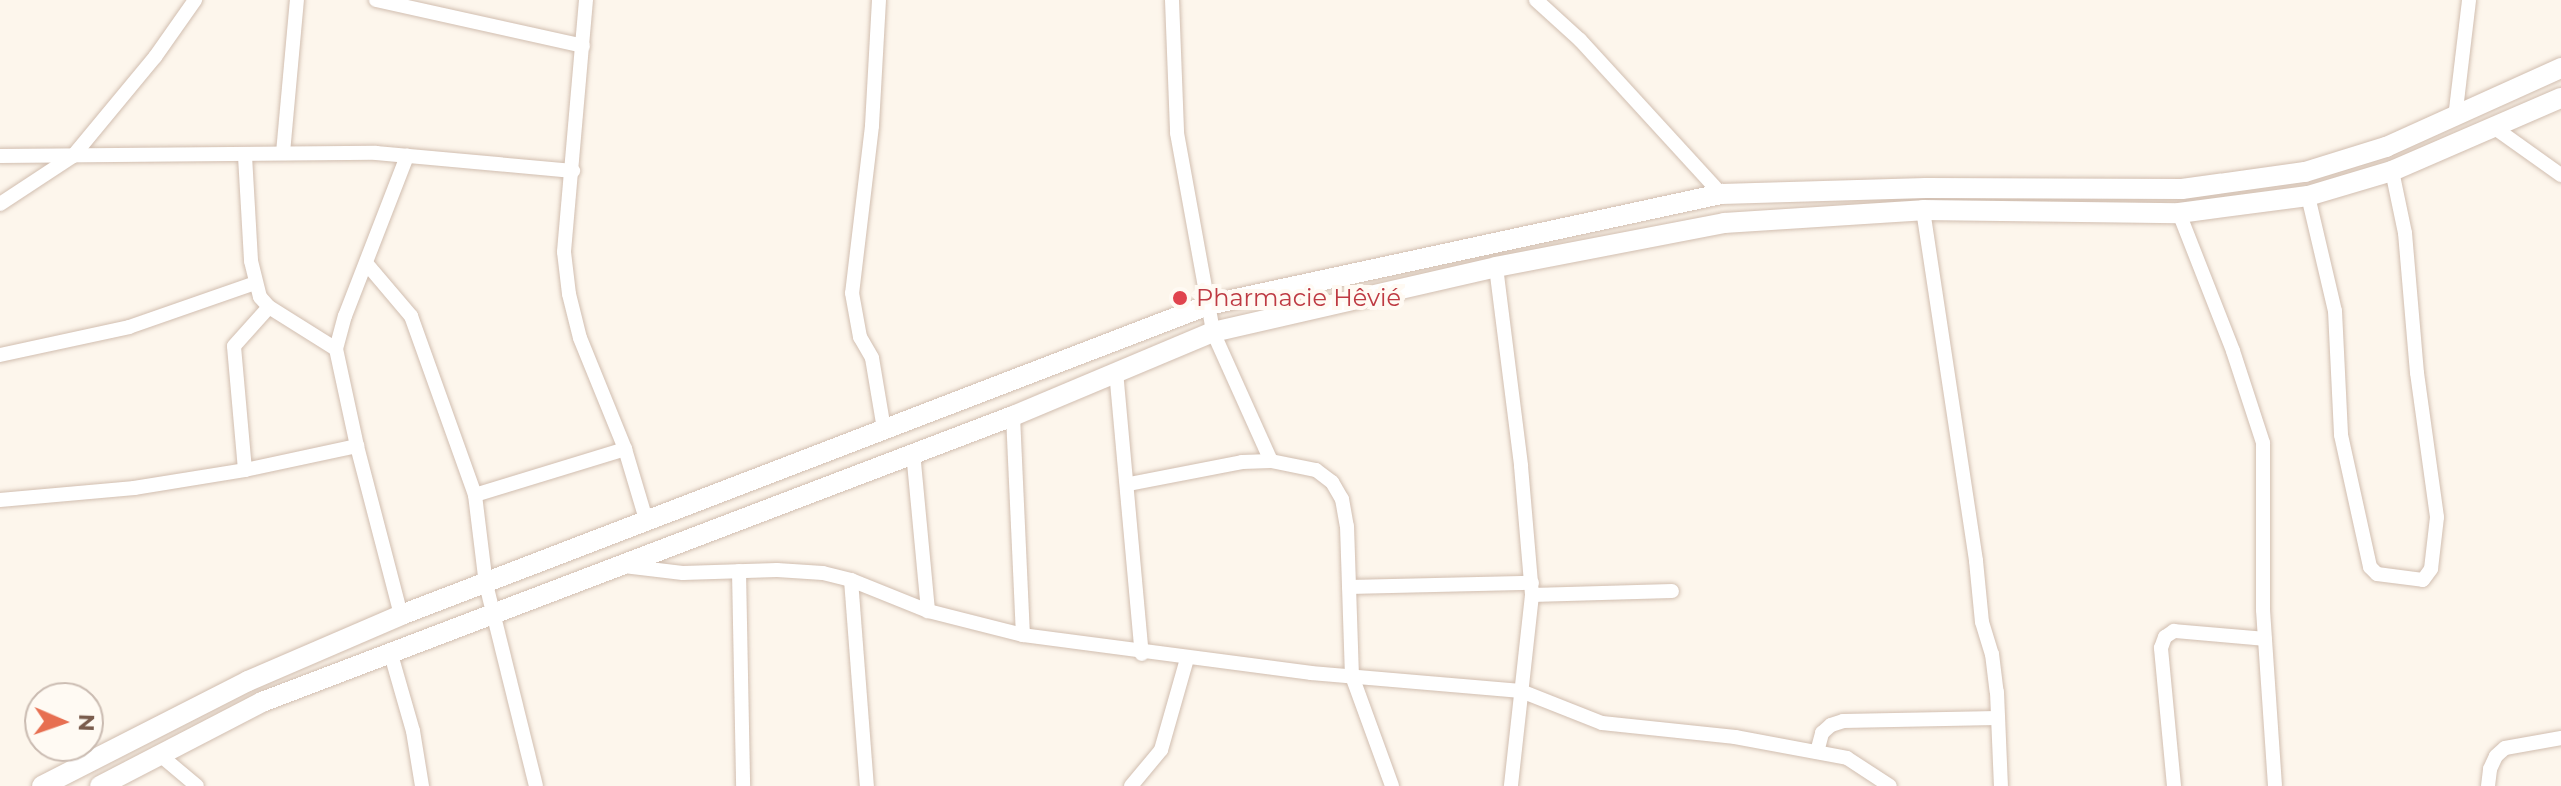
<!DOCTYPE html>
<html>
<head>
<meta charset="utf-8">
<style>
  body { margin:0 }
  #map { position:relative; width:2561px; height:786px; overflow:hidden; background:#fdf6ec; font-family:Montserrat,sans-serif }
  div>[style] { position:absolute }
  .roads { filter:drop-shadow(0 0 2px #d1beb0) drop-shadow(0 0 2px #d1beb0) }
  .street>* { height:14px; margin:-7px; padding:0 7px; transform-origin:7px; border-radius:7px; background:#fff }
  .secondary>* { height:20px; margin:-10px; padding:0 10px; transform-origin:10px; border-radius:10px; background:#fff }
  .dots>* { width:22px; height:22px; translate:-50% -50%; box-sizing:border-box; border:4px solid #fffaf3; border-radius:50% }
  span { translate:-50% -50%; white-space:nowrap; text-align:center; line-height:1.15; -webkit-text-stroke:8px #fffaf3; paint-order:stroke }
  .health-label { font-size:24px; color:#be3a42 }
  .left { translate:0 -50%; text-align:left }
  .north { position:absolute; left:24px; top:682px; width:80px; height:80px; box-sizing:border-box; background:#fffaf3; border:2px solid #cabbb1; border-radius:50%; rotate:92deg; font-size:22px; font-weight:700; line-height:32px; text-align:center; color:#7a5c4d }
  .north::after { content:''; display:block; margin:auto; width:28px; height:36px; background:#e76f51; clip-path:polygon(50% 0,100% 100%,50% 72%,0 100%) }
</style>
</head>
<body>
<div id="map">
  <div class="roads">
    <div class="street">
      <i style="left:376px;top:0;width:212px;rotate:12.5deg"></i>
      <i style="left:586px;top:0;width:253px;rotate:95deg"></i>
      <i style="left:564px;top:252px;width:42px;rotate:83.2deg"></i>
      <i style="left:569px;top:294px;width:45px;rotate:76deg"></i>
      <i style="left:580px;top:338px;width:120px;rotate:67.9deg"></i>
      <i style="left:625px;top:449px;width:77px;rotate:73.4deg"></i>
      <i style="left:879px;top:0;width:126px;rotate:93.2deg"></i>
      <i style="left:872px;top:126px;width:168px;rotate:96.8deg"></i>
      <i style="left:852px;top:293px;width:45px;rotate:79.7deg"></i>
      <i style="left:860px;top:337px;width:24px;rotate:60deg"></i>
      <i style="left:872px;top:358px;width:72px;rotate:80.4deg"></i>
      <i style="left:1172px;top:0;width:133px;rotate:87.8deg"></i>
      <i style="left:1177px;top:133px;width:202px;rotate:79.7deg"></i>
      <i style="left:1213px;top:332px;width:141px;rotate:65.8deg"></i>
      <i style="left:1536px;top:0;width:59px;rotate:42.3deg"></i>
      <i style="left:1580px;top:40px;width:209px;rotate:47.5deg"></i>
      <i style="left:2455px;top:118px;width:119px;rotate:-83.2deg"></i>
      <i style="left:2495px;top:128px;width:81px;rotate:35.5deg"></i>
      <i style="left:283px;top:153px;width:154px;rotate:-84.8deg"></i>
      <i style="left:0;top:156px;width:376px;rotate:-0.5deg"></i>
      <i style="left:376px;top:153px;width:198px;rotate:5.2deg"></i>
      <i style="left:245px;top:156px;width:105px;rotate:86.7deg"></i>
      <i style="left:251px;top:261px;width:37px;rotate:76deg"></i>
      <i style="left:260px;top:297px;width:13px;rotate:48deg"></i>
      <i style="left:269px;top:307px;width:79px;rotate:32.1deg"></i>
      <i style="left:2308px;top:196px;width:118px;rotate:76.8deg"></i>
      <i style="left:2335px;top:311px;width:124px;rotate:87.2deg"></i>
      <i style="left:2341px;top:435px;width:135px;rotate:77.6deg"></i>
      <i style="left:2370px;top:567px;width:10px;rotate:45deg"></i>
      <i style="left:2377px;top:574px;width:46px;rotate:7.4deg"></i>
      <i style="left:2423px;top:580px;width:14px;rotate:-54deg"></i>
      <i style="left:2431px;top:569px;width:52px;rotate:-83.4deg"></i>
      <i style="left:2437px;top:517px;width:145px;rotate:-97.9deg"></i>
      <i style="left:2417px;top:373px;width:141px;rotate:-94.9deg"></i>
      <i style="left:2405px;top:233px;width:63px;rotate:-101.8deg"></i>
      <i style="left:0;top:204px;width:87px;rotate:-33.3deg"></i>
      <i style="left:73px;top:156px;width:129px;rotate:-50.4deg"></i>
      <i style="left:155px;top:57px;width:70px;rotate:-54.9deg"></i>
      <i style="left:1923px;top:210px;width:355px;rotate:81.4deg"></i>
      <i style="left:1976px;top:561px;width:61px;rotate:84.4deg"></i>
      <i style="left:1982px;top:622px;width:34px;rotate:73deg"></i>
      <i style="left:1992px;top:654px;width:38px;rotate:83deg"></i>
      <i style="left:1997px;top:692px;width:94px;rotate:87.6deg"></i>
      <i style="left:2179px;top:213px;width:148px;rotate:68.6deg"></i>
      <i style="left:2233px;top:351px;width:97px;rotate:71.9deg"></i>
      <i style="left:2263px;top:443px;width:167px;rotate:90deg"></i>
      <i style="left:2263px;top:610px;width:176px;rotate:86.1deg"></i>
      <i style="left:366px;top:263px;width:70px;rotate:49.7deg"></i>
      <i style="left:411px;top:316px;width:190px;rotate:70.3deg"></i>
      <i style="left:475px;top:495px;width:90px;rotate:83deg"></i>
      <i style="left:486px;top:584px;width:208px;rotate:76.1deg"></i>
      <i style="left:1496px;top:267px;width:201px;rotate:82.8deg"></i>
      <i style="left:1521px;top:466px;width:129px;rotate:85.1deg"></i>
      <i style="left:1532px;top:595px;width:192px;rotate:96.3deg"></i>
      <i style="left:0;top:355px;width:132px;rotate:-12.2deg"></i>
      <i style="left:129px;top:327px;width:133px;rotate:-19.2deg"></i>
      <i style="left:1116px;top:371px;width:284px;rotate:84.8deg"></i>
      <i style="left:1013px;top:416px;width:219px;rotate:87.4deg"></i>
      <i style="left:913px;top:452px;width:160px;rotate:84.6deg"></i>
      <i style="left:245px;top:470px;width:124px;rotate:-95.1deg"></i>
      <i style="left:234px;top:346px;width:52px;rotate:-48.1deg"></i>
      <i style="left:1129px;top:484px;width:115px;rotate:-11deg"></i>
      <i style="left:1242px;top:462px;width:29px;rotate:-2deg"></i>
      <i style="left:1271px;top:461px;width:46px;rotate:11.3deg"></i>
      <i style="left:1316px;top:470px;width:20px;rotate:37deg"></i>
      <i style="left:1332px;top:482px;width:20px;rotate:60deg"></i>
      <i style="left:1342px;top:499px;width:27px;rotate:80deg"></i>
      <i style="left:1347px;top:526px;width:150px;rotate:88.1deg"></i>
      <i style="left:1352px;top:676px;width:117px;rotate:70deg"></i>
      <i style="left:475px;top:495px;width:157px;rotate:-17deg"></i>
      <i style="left:0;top:500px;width:135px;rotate:-5.1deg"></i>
      <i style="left:134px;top:488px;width:112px;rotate:-9.2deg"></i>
      <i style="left:245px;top:470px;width:115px;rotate:-12.1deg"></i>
      <i style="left:624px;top:566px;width:59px;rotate:6.8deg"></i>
      <i style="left:683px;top:573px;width:94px;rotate:-1.8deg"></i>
      <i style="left:777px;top:570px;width:46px;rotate:3.7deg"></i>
      <i style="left:823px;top:573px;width:29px;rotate:14deg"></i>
      <i style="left:851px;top:580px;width:83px;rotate:21.9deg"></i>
      <i style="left:928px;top:611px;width:98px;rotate:14.2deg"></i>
      <i style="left:1023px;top:635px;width:290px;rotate:7.5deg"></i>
      <i style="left:1311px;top:673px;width:211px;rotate:4.9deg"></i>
      <i style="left:1521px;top:691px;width:87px;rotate:21.6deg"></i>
      <i style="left:1602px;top:723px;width:134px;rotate:6deg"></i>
      <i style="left:1735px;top:737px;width:114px;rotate:10.6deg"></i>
      <i style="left:1847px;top:758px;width:51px;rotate:33.1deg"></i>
      <i style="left:739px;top:571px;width:215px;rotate:88.9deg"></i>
      <i style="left:851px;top:580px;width:207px;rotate:85.6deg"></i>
      <i style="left:1349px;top:587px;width:183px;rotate:-1.3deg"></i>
      <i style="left:1532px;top:595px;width:140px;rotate:-1.6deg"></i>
      <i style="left:401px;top:615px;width:175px;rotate:-104.6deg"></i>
      <i style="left:357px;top:446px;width:99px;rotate:-102.2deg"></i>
      <i style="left:336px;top:349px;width:34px;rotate:-75deg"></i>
      <i style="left:345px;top:316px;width:172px;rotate:-68.8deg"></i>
      <i style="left:390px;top:651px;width:83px;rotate:74deg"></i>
      <i style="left:413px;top:731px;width:56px;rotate:80.7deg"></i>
      <i style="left:1817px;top:752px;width:20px;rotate:-75deg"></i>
      <i style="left:1822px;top:733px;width:12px;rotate:-42deg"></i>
      <i style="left:1831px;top:725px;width:13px;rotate:-18deg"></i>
      <i style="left:1843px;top:721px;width:154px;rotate:-1.1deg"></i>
      <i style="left:160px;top:755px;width:48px;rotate:40deg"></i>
      <i style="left:1131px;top:786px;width:47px;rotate:-50.2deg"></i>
      <i style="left:1161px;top:750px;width:95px;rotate:-74.1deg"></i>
      <i style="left:2174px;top:786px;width:139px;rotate:-95.4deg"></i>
      <i style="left:2161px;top:648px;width:12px;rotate:-70deg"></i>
      <i style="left:2165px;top:637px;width:11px;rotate:-34deg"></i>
      <i style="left:2174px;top:631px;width:91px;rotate:5deg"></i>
      <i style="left:2488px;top:786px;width:17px;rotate:-83deg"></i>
      <i style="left:2490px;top:769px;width:14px;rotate:-65deg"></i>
      <i style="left:2496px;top:756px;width:12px;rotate:-42deg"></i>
      <i style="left:2505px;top:748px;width:57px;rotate:-10.1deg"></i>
    </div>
    <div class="secondary">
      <i style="left:42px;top:786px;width:231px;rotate:-27deg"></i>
      <i style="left:248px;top:681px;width:167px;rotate:-23.3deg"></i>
      <i style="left:401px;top:615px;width:864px;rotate:-21.01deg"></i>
      <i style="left:1208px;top:305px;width:525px;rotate:-12.21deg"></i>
      <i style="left:1721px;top:194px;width:205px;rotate:-1.7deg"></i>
      <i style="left:1926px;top:188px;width:256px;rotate:0.2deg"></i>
      <i style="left:2182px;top:189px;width:124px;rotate:-7.9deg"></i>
      <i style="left:2305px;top:172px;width:85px;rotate:-17.2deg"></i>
      <i style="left:2386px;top:147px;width:192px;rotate:-24.3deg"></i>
      <i style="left:100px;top:786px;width:182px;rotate:-27.4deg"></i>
      <i style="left:262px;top:702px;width:804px;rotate:-20.85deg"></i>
      <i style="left:1013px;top:416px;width:217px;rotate:-22.8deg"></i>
      <i style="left:1213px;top:332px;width:290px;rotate:-12.9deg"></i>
      <i style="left:1496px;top:267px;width:232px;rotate:-10.9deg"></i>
      <i style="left:1724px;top:223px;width:199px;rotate:-3.7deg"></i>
      <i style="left:1923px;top:210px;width:256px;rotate:0.7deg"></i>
      <i style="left:2179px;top:213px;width:130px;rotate:-7.5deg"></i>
      <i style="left:2308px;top:196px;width:88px;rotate:-16.6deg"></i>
      <i style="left:2392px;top:171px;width:184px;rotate:-23.4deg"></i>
    </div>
  </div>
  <div class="dots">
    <i style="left:1180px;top:298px;background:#e0444e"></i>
  </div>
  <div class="health-label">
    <span class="left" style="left:1196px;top:298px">Pharmacie Hêvié</span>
  </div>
  <div class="north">N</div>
</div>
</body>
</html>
